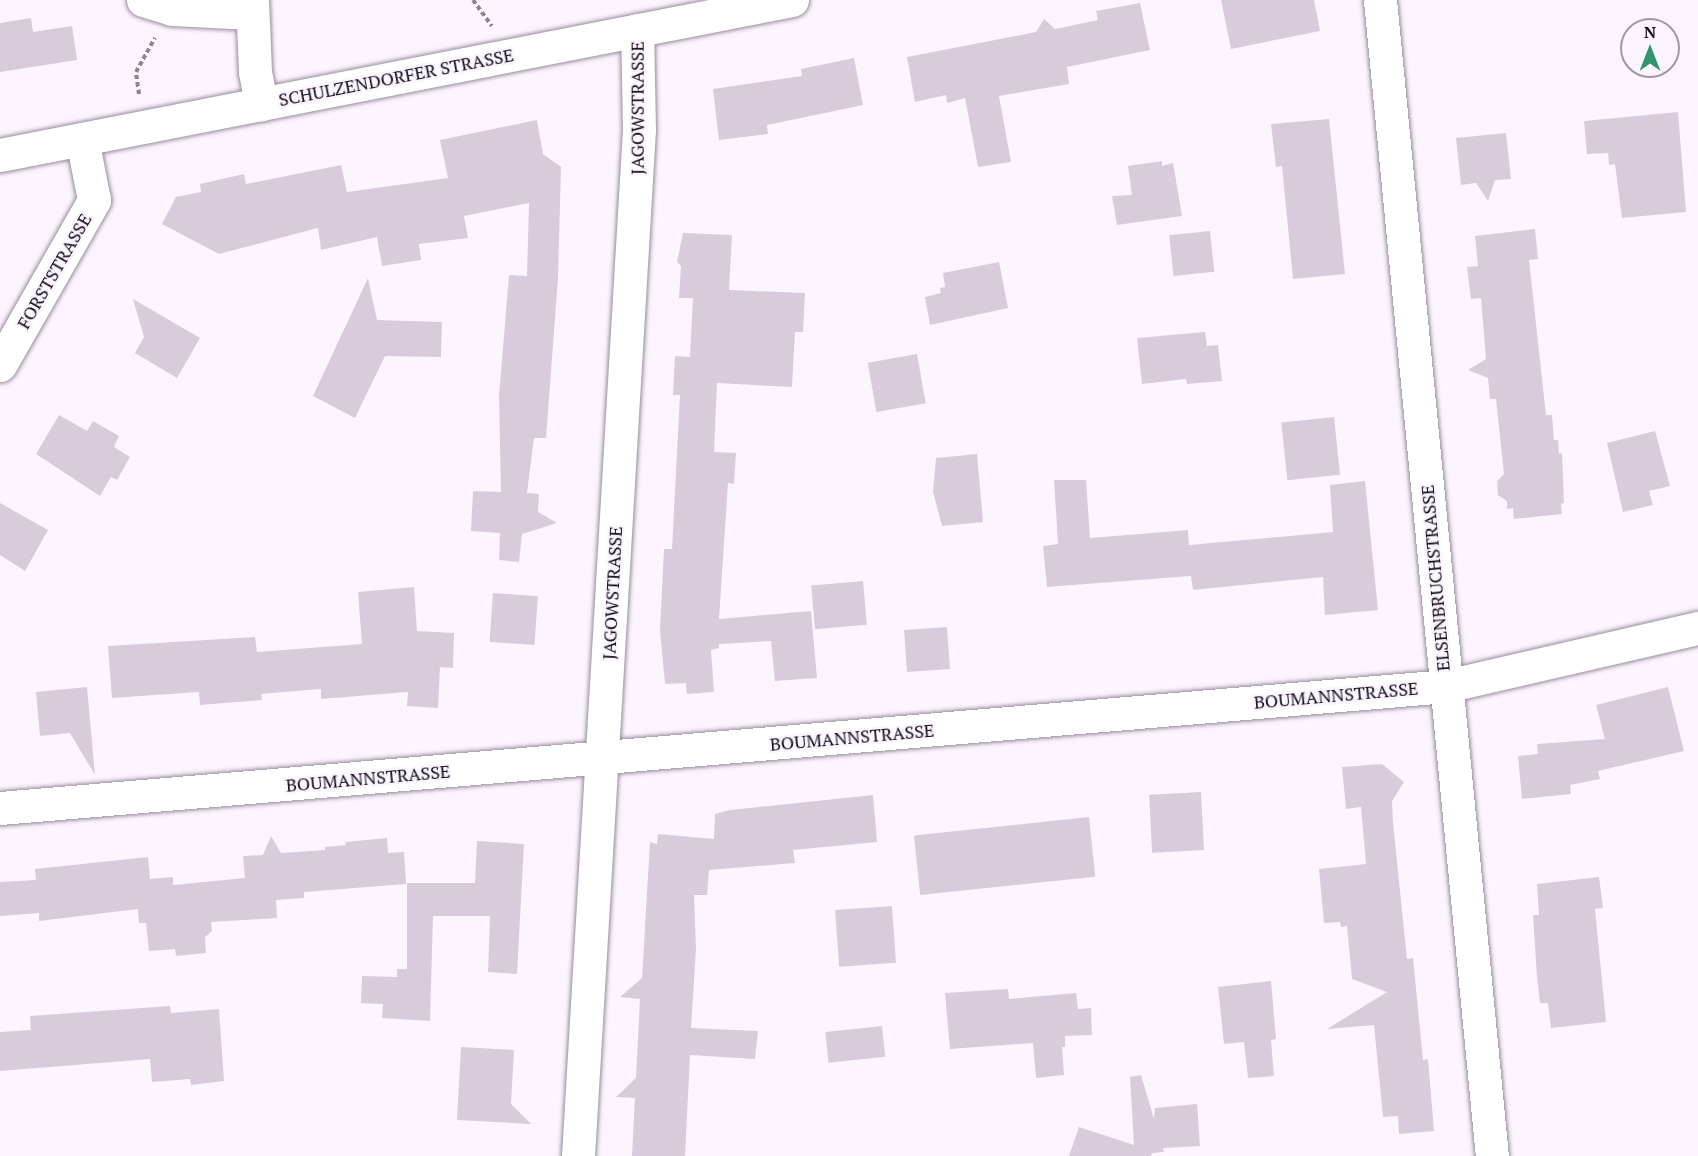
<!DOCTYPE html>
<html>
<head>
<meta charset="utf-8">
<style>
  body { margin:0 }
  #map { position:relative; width:1698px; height:1156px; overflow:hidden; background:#fcf5ff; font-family:"PT Serif",serif }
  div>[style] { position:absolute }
  .building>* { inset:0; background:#d8ccdc; transform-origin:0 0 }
  .path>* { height:4px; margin-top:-2px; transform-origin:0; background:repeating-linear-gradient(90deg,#8c868e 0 4.5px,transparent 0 7.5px) }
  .roads { filter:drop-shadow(0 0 2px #988d9c) drop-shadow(0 0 2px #988d9c) }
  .street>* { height:33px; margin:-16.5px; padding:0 16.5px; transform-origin:16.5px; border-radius:16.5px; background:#fff }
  span { translate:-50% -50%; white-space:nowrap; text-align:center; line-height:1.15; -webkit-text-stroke:5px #fcf5ff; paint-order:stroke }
  .street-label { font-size:18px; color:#100c12 }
  .north { position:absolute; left:1620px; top:18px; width:60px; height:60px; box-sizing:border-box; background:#fcf5ff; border:2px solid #9e98a0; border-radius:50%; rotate:0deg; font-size:16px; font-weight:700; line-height:24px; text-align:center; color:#100c12 }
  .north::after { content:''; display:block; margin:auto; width:21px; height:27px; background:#34946d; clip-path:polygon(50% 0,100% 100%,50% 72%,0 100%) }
</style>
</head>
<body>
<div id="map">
  <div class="building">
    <i style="clip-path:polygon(1221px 0,1314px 0,1320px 31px,1231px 49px)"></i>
    <i style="clip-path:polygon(1140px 3px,1150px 50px,1067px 67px,1069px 84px,999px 96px,1011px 162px,978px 167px,965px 98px,947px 103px,946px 95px,915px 102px,907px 57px,1036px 32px,1044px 19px,1055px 29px,1098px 20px,1096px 11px)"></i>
    <i style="clip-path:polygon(31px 18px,33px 32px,72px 26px,77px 60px,0 72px,0 23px)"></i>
    <i style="clip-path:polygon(854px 58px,863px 105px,767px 125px,768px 134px,719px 140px,713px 89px,802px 76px,801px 69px)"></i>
    <i style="clip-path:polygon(1678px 112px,1686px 212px,1622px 218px,1615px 164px,1609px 165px,1608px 153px,1587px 154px,1584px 121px)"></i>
    <i style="clip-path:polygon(1329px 119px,1345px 274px,1293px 279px,1282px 166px,1276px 167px,1271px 124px)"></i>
    <i style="clip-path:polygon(537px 120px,543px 154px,561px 167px,558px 278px,546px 438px,534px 438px,527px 493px,539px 494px,538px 512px,557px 523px,522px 534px,519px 562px,499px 560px,500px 533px,471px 531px,473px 491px,501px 492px,499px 396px,509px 275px,527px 276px,529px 203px,464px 216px,468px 238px,419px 244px,421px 260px,382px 266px,377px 237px,321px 250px,318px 228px,219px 254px,162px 224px,176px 197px,201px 192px,200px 184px,244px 174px,246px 184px,341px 165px,347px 192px,448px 178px,440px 140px)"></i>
    <i style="clip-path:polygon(1506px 133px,1511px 179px,1495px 180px,1488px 201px,1476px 183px,1461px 185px,1456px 138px)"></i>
    <i style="clip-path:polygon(1162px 161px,1162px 166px,1173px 163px,1182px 216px,1117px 225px,1112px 196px,1132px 195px,1128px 166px)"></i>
    <i style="clip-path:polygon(1535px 229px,1538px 259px,1529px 260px,1546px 415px,1552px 415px,1554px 440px,1558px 440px,1559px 454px,1562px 453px,1564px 503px,1561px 504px,1562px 514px,1514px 519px,1513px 508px,1507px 509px,1507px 501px,1498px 495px,1497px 481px,1504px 474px,1496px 399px,1490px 399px,1488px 378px,1468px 370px,1486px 359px,1481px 298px,1471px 299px,1467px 267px,1478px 266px,1475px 236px)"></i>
    <i style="left:1210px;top:231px;width:41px;height:41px;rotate:84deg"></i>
    <i style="clip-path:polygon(683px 233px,732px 235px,729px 290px,805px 293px,803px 332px,795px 332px,792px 387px,717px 383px,714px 452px,736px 453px,734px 484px,728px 483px,719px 619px,811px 611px,817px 678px,775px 681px,771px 641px,719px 644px,719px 648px,711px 650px,714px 692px,687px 694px,686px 683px,665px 684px,660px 631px,664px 549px,672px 549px,680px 395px,673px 395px,675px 356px,690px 357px,693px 298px,679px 298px,681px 266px,677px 262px)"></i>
    <i style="clip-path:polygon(999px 262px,1008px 308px,930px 325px,925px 297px,941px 293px,940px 288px,945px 287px,943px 273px)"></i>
    <i style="clip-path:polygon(368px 278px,377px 320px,442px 322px,441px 357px,385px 356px,355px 418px,313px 396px)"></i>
    <i style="clip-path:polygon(133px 299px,200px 338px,177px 378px,135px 353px,144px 337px)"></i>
    <i style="clip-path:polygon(1205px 332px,1207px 346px,1218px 345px,1222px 381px,1187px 384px,1186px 379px,1142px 384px,1137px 338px)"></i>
    <i style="left:917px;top:354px;width:50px;height:50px;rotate:80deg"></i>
    <i style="clip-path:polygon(59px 415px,87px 431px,93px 421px,119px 436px,114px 447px,130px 457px,117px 480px,111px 477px,100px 496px,36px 454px)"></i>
    <i style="left:1334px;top:417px;width:58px;height:53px;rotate:84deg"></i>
    <i style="clip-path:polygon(1655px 431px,1670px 486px,1649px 491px,1653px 505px,1623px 512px,1607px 443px)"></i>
    <i style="clip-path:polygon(977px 454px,983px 522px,942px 526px,933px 492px,936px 458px)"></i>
    <i style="clip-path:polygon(1054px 480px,1086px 480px,1090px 538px,1188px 530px,1189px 545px,1333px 532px,1330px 485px,1365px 481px,1378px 610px,1325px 615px,1323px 577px,1193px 590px,1191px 576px,1047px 587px,1043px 546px,1058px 544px)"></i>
    <i style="clip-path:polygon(0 503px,48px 530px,25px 571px,0 555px)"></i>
    <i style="left:863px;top:581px;width:44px;height:52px;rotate:85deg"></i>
    <i style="clip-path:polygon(414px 587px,417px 631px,454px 633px,453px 668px,440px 667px,438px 708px,407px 706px,408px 692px,321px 699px,321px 689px,261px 694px,262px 700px,200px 705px,199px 692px,112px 698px,108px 646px,255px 637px,257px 652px,362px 644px,358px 592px)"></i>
    <i style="left:493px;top:593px;width:45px;height:49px;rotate:4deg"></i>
    <i style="left:947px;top:627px;width:42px;height:43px;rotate:86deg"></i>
    <i style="clip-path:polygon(87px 687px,95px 775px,70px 733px,40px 736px,36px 692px)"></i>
    <i style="clip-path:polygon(1668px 687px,1684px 751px,1598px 771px,1600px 779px,1570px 785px,1571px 794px,1522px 799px,1518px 756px,1538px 754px,1537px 744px,1605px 739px,1596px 705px)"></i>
    <i style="clip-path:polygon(1382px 764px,1404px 782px,1392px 801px,1393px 823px,1407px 959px,1413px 958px,1423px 1060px,1428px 1059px,1434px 1131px,1399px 1134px,1398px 1116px,1383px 1117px,1374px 1025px,1327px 1029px,1387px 992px,1352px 979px,1347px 926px,1341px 927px,1340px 922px,1324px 923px,1319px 869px,1366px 864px,1361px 807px,1346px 809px,1342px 767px)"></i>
    <i style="left:1201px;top:792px;width:58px;height:52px;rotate:87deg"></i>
    <i style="clip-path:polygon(873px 795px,877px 842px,793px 850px,795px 863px,709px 870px,707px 895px,694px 895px,696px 949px,691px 1028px,758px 1031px,755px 1059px,690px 1055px,685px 1156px,632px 1156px,635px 1098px,616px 1097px,636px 1078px,640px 999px,620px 997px,642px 978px,650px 842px,657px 844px,658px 834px,714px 839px,715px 814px,730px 810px)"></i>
    <i style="left:1089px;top:817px;width:60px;height:176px;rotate:84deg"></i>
    <i style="clip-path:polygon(271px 836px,281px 853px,325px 850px,325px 847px,346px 845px,345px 842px,387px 838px,388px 853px,404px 852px,406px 884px,304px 892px,304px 898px,276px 900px,277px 918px,211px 922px,212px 931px,205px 937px,206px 953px,176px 956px,175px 949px,149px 951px,146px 923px,139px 923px,138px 909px,39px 921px,39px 913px,0 916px,0 882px,36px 880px,35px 869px,148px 857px,150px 879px,173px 877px,173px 885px,245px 878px,243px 856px,263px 855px)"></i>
    <i style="clip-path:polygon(477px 841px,524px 844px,517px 974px,488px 972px,490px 916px,433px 916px,430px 1021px,382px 1018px,383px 1004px,361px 1003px,362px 976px,397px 977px,397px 969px,407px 969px,407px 883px,475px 883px)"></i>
    <i style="clip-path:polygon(1599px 877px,1603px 908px,1595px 909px,1606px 1022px,1551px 1028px,1548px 1003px,1540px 1003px,1537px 977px,1533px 915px,1539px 915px,1537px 884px)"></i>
    <i style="left:892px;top:906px;width:57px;height:57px;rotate:86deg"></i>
    <i style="clip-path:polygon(1271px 981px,1276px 1039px,1271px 1040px,1274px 1076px,1248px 1078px,1244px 1042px,1224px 1044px,1218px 987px)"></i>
    <i style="clip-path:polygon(1008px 989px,1009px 999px,1076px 993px,1078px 1009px,1091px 1008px,1092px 1035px,1065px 1036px,1065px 1047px,1062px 1047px,1064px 1075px,1036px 1078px,1033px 1043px,950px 1049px,945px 993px)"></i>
    <i style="clip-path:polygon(170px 1006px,171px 1013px,219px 1009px,224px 1081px,191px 1085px,190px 1079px,152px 1082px,150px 1059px,0 1071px,0 1032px,31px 1030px,30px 1016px)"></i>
    <i style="left:882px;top:1026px;width:31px;height:57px;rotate:84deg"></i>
    <i style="clip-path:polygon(461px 1047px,514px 1050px,511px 1104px,531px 1124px,457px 1120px)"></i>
    <i style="clip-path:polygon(1141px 1075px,1154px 1119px,1155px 1108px,1197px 1104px,1200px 1146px,1163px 1148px,1164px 1152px,1152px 1153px,1151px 1156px,1069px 1156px,1079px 1127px,1134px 1145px,1130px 1077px)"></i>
  </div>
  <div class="path">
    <i style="left:473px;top:0;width:32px;rotate:54deg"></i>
    <i style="left:139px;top:94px;width:22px;rotate:-98deg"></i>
    <i style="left:136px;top:72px;width:39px;rotate:-61deg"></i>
  </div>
  <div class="roads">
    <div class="street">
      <i style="left:143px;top:0;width:30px;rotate:17deg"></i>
      <i style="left:172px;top:9px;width:80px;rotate:2.9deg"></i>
      <i style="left:252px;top:0;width:72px;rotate:87.6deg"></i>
      <i style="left:255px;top:72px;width:33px;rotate:79deg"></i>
      <i style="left:1380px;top:0;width:1161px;rotate:84.47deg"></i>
      <i style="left:0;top:155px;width:807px;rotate:-11.07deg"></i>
      <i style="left:0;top:365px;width:190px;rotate:-60.3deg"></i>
      <i style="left:94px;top:200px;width:62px;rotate:-101.1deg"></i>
      <i style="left:0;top:808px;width:1451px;rotate:-4.82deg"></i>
      <i style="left:1446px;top:686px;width:259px;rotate:-13deg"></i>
      <i style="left:578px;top:1156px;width:1028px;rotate:-86.6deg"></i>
      <i style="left:639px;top:130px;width:100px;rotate:-91.1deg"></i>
    </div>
  </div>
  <div class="street-label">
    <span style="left:396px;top:77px;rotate:-11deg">SCHULZENDORFER STRASSE</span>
    <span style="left:637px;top:108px;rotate:-90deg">JAGOWSTRASSE</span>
    <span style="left:54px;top:271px;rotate:-60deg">FORSTSTRASSE</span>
    <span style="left:1435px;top:578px;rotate:-95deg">ELSENBRUCHSTRASSE</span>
    <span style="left:612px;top:593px;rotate:-87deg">JAGOWSTRASSE</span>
    <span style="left:1336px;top:695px;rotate:-5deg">BOUMANNSTRASSE</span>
    <span style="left:852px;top:737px;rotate:-5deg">BOUMANNSTRASSE</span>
    <span style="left:368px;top:778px;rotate:-5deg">BOUMANNSTRASSE</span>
  </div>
  <div class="north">N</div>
</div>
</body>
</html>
